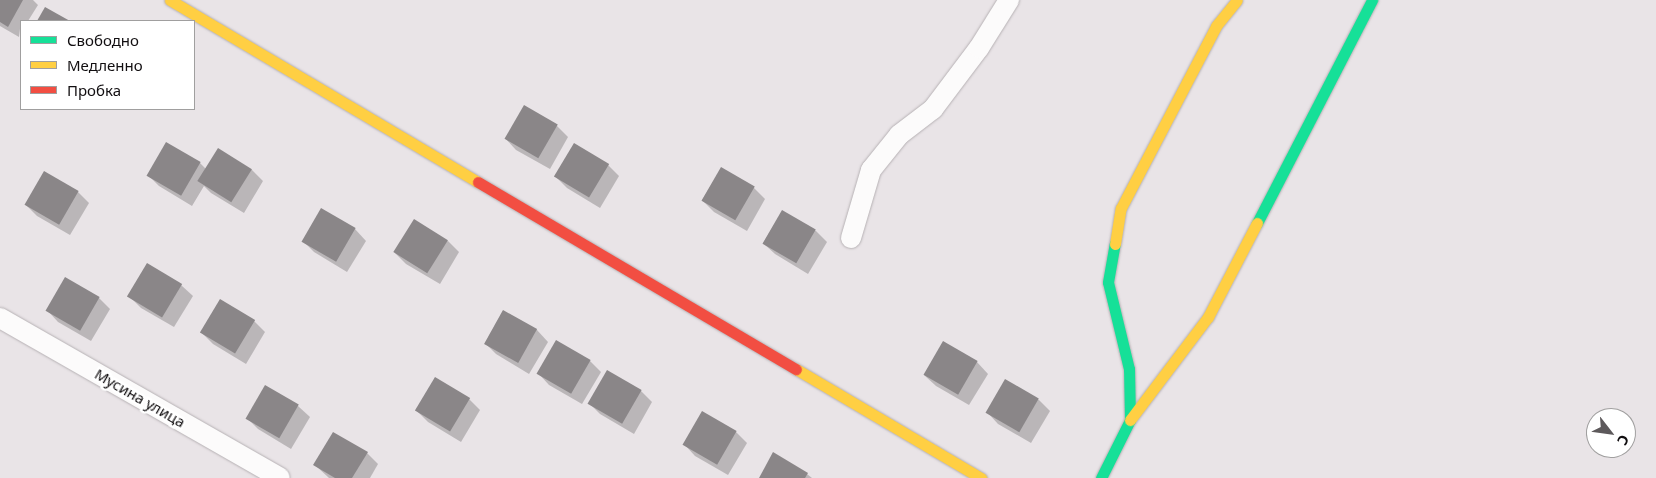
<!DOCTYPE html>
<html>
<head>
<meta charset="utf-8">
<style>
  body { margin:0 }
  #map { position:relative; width:1656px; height:478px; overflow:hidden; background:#e9e4e7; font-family:"Noto Sans",sans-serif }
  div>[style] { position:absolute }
  .shadow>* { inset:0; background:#0003 }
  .building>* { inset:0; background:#8a8688; transform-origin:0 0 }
  .roads { filter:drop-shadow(0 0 1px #b6b1b4) drop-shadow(0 0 1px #b6b1b4) }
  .street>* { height:20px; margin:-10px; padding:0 10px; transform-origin:10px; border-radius:10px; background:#fcfbfb }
  .fast>* { height:11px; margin:-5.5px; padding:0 5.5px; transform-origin:5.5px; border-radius:5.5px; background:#16e098 }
  .slow>* { height:11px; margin:-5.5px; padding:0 5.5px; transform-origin:5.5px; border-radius:5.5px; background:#ffcf43 }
  .jam>* { height:11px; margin:-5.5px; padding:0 5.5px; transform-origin:5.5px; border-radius:5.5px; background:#f24e42 }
  span { translate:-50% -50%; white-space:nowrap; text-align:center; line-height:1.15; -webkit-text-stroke:5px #fff; paint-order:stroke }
  .street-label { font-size:15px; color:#110e10 }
  .legend { position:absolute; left:20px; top:20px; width:175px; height:90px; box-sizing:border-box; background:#fff; border:1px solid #a09f9f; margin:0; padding:6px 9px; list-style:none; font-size:15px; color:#110e10 }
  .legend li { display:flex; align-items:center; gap:10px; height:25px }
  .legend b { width:25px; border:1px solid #a09f9f }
  .north { position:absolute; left:1586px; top:408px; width:50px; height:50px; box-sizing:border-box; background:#fff; border:1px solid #a09f9f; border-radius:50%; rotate:120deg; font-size:14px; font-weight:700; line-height:20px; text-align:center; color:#110e10 }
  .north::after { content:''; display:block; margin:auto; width:18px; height:22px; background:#5d595b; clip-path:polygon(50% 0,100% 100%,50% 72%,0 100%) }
</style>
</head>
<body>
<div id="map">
  <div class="shadow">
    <i style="clip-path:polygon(0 0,33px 0,38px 5px,28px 21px,21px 21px,19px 37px,0 26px)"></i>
    <i style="clip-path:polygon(557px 126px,568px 137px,550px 169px,516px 150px,505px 138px)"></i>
    <i style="clip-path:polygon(218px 150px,252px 170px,263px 181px,244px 213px,211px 193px,204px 186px,192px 206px,159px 186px,148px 175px,200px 163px,207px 170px)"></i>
    <i style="clip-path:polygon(608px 165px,619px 176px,600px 208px,567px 188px,556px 177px)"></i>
    <i style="clip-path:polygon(721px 169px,754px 188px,765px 199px,747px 231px,714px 212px,702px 200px)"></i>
    <i style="clip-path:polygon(78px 192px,89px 203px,70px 235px,37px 216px,26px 205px)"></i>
    <i style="clip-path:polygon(782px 212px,816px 231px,827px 242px,808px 274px,775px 254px,763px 243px)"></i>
    <i style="clip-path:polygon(355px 229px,366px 241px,347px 272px,314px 252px,303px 241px)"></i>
    <i style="clip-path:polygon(448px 241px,459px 252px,440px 284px,406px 264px,395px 253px)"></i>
    <i style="clip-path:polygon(181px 285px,193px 296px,174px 327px,141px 308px,130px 297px)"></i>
    <i style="clip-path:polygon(99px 298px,110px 309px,91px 341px,58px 322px,47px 310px)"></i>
    <i style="clip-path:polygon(503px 311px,537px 330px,548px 342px,529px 374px,496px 354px,485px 343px)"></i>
    <i style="clip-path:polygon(254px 321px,265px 332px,246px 364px,213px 344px,202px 333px)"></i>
    <i style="clip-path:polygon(590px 361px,601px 372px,582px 404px,549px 385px,538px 373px)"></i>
    <i style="clip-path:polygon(977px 362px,988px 374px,969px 405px,936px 386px,924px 375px)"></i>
    <i style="clip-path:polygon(1005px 381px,1039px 400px,1050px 411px,1031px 443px,998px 424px,987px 412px)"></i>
    <i style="clip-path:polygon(641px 391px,652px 402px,634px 434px,600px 414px,589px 403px)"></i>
    <i style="clip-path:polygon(469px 399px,480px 410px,461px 442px,428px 422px,417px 411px)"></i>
    <i style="clip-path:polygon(298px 406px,310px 417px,291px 449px,258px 429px,247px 418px)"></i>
    <i style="clip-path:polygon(736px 432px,747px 443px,728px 475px,695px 456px,684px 444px)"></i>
    <i style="clip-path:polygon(367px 453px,378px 464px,370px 478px,329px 478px,315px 465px)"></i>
    <i style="clip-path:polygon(807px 474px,812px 478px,760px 478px)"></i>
  </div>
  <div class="building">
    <i style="clip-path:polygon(0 0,23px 0,8px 27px,0 22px)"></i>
    <i style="clip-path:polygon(45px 7px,70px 21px,37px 21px)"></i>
    <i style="left:524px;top:105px;width:39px;height:39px;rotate:30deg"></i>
    <i style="left:166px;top:142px;width:40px;height:39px;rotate:30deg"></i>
    <i style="left:574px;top:143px;width:41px;height:39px;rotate:31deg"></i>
    <i style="left:218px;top:148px;width:40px;height:39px;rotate:32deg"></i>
    <i style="left:721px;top:167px;width:39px;height:39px;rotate:30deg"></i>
    <i style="left:44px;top:171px;width:40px;height:39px;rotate:30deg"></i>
    <i style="left:321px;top:208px;width:40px;height:39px;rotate:30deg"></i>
    <i style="left:782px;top:210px;width:39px;height:39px;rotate:30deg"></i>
    <i style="left:414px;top:219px;width:40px;height:39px;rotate:32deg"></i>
    <i style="left:147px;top:263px;width:41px;height:39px;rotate:31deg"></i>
    <i style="left:65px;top:277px;width:40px;height:39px;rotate:30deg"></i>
    <i style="left:220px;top:299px;width:41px;height:39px;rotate:31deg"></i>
    <i style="left:503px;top:310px;width:39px;height:39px;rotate:29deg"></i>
    <i style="left:556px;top:340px;width:40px;height:39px;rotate:30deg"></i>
    <i style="left:943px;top:341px;width:40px;height:39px;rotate:30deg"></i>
    <i style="left:607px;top:370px;width:40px;height:39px;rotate:30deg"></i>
    <i style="left:435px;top:377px;width:41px;height:39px;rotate:31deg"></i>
    <i style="left:1005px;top:379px;width:39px;height:39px;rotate:30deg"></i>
    <i style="left:265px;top:385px;width:39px;height:39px;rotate:30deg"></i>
    <i style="left:702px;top:411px;width:40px;height:39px;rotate:30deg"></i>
    <i style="clip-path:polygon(333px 432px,368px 452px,352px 478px,335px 478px,313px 465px)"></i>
    <i style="clip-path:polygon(773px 452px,808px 473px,805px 478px,759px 478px)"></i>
  </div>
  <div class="roads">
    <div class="street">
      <i style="left:851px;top:238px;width:71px;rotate:-73.6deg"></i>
      <i style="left:871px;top:170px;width:45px;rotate:-51.3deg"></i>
      <i style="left:899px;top:135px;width:43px;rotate:-37.4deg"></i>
      <i style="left:933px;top:109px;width:76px;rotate:-53deg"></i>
      <i style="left:979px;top:48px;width:57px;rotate:-58deg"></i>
      <i style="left:0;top:318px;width:322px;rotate:29.7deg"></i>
    </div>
    <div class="fast">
      <i style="left:1257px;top:223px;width:251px;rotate:-62.7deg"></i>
      <i style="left:1101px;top:478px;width:65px;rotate:-63.4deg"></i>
      <i style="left:1130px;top:420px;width:51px;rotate:-91.1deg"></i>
      <i style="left:1129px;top:369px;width:89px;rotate:-103.6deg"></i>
      <i style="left:1108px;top:282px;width:39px;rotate:-80deg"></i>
    </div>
    <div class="slow">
      <i style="left:170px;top:0;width:358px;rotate:30.6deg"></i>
      <i style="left:1115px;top:244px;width:36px;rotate:-81deg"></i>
      <i style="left:1121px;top:208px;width:205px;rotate:-62.4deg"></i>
      <i style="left:1216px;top:26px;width:33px;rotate:-51deg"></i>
      <i style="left:796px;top:369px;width:215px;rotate:30.5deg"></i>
      <i style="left:1130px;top:420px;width:129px;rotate:-52.9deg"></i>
      <i style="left:1208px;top:317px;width:106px;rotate:-62.5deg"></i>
    </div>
    <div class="jam">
      <i style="left:478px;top:182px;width:369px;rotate:30.5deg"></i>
    </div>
  </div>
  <div class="street-label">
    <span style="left:140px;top:398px;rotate:30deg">Мусина улица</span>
  </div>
  <ul class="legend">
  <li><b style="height:6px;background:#16e098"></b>Свободно</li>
  <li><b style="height:6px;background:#ffcf43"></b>Медленно</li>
  <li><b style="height:6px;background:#f24e42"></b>Пробка</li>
  </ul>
  <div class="north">С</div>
</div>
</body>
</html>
